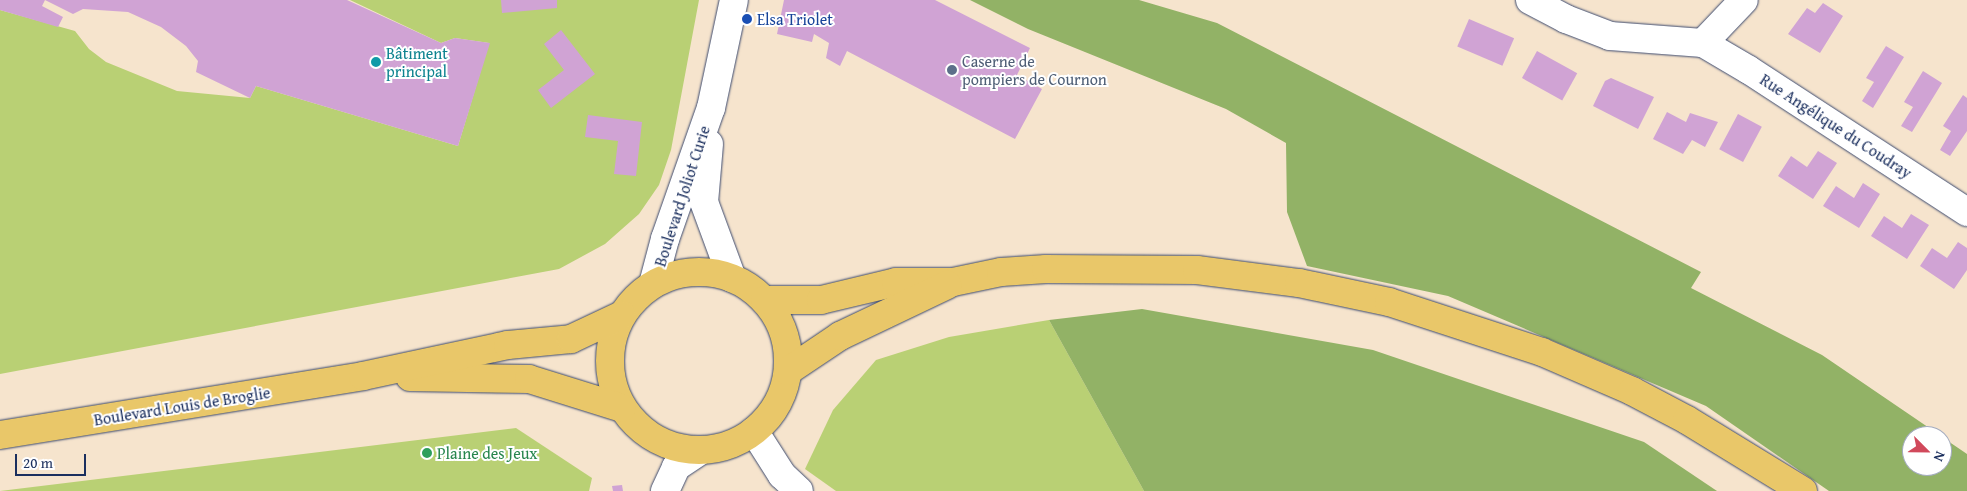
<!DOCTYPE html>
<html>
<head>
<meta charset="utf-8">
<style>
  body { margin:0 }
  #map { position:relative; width:1967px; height:491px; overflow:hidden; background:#f6e4cd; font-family:"Gentium Book Plus",serif }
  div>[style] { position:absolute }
  .green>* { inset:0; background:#b9d074 }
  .forest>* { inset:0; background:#92b266 }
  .building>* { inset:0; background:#d0a3d4; transform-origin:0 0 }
  .roads { filter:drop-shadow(0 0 1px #3c4a6f) drop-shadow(0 0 1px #3c4a6f) }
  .minor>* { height:28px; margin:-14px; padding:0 14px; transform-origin:14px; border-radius:14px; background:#fff }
  .major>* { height:28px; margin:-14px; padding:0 14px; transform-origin:14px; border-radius:14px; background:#e9c769 }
  .major>.ring { margin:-14px; padding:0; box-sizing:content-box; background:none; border:28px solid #e9c769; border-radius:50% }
  .dots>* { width:14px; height:14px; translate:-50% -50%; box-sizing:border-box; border:2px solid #fff; border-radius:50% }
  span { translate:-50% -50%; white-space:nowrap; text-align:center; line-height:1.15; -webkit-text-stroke:4px #fff; paint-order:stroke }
  .transit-label { font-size:16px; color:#164399 }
  .left { translate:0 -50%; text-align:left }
  .culture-label { font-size:16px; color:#0d838f }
  .service-label { font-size:16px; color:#4e5e75 }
  .street-label { font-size:16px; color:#1b2f5e }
  .leisure-label { font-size:16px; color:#27864d }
  .north { position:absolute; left:1902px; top:426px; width:50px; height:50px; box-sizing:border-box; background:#fff; border:1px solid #a4acbf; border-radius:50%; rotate:113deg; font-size:14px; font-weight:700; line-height:20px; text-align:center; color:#1b2f5e }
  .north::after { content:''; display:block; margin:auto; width:18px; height:22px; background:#d1495b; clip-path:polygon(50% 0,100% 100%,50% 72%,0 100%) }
  .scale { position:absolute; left:15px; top:454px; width:71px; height:22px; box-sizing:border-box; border:2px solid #1b2f5e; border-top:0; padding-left:6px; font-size:15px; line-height:18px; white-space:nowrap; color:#1b2f5e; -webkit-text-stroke:4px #fff; paint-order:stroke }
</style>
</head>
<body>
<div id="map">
  <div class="green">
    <i style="clip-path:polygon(350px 0,699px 0,671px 150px,659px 185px,639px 214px,605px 244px,559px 269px,0 374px,0 10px,75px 31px,89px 49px,106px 62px,177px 91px,250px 98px,256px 86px,458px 146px,489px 43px,455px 38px,441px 43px)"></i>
    <i style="clip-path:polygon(1049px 320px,1144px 491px,836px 491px,805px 469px,833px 410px,876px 360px,949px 337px)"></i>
    <i style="clip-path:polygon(516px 428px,592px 478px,589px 491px,0 491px)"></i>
  </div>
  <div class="forest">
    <i style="clip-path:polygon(970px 0,1139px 0,1217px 23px,1701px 272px,1691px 288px,1822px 355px,1941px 436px,1912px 436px,1912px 466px,1942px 466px,1942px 437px,1967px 454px,1967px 491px,1829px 491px,1706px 406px,1448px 296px,1307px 266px,1287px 212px,1286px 143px,1226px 109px,1028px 29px)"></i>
    <i style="clip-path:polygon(1142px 309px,1373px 350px,1644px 442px,1717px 491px,1144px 491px,1049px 320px)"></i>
  </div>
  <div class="building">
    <i style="clip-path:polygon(0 0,347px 0,441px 43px,455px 38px,490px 43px,458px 146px,256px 86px,250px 98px,196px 72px,198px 61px,186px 46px,161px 27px,128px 12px,83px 9px,73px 14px,45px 0,42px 6px,63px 17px,58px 27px,0 10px)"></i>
    <i style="clip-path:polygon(501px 0,557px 0,557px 8px,502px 13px)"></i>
    <i style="clip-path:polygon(784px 0,935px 0,1030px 48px,1017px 75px,1042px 89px,1015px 139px,847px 51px,840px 66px,826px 58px,829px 43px,814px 34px,812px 42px,777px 34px)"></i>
    <i style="clip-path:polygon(1823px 3px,1843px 16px,1820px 53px,1788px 34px,1807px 8px,1815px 13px)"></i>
    <i style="left:1469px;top:19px;width:49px;height:30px;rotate:23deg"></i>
    <i style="clip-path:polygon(561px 30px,595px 74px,551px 108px,538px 90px,564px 70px,544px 44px)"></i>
    <i style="clip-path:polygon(1886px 46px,1904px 57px,1873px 108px,1862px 101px,1874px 82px,1866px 78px)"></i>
    <i style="left:1537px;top:51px;width:46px;height:31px;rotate:29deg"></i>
    <i style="clip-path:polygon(1923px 71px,1942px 83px,1912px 132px,1901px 126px,1913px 107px,1904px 102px)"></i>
    <i style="clip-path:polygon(1611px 78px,1654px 97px,1638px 129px,1593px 106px,1605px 81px)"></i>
    <i style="clip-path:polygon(1963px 95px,1967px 98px,1967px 131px,1950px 156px,1940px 150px,1951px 131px,1943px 126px)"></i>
    <i style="clip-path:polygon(1667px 112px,1686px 122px,1690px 113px,1718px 122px,1705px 147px,1692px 140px,1683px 154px,1653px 139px)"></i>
    <i style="left:1738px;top:114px;width:27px;height:40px;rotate:28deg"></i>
    <i style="clip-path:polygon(588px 115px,642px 122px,636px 176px,614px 174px,618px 141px,585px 137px)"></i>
    <i style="clip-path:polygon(1818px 151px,1837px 163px,1813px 199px,1778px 176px,1791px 156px,1807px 167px)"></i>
    <i style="clip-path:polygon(1863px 183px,1880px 194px,1859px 228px,1823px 206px,1836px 186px,1854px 198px)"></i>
    <i style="clip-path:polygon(1911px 214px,1929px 225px,1907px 259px,1871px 236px,1884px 216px,1902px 228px)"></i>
    <i style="clip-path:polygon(1958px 242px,1967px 248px,1967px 270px,1954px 289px,1920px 266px,1932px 248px,1947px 258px)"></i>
    <i style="clip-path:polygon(622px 485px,623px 491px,613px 491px,612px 486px)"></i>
  </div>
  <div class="roads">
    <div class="minor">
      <i style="left:1530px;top:0;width:41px;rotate:27.8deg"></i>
      <i style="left:1566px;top:19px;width:47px;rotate:21.1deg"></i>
      <i style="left:1610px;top:36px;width:93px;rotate:4.3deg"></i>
      <i style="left:1703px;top:43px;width:59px;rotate:-46.4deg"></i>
      <i style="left:1703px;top:43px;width:53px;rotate:30.4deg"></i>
      <i style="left:1749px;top:70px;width:260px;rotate:33.1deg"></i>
      <i style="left:709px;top:144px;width:58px;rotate:94.9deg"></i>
      <i style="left:704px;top:202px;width:81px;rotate:69.8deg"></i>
      <i style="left:653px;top:284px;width:47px;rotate:-75.1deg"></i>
      <i style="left:665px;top:239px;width:139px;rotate:-70.7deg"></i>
      <i style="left:711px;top:108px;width:110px;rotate:-78deg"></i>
      <i style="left:754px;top:431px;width:52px;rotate:57.5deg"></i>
      <i style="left:782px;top:475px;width:23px;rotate:43deg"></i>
      <i style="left:665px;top:491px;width:26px;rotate:-65deg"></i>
      <i style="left:676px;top:467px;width:29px;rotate:-34deg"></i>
    </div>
    <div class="major">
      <i class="ring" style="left:610px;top:272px;width:150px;height:150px"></i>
      <i style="left:765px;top:300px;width:56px"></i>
      <i style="left:821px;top:300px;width:77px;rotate:-13.5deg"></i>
      <i style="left:896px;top:282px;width:57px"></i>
      <i style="left:953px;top:282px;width:49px;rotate:-11.8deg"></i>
      <i style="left:1001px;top:272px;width:45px;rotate:-3.8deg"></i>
      <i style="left:1046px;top:269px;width:151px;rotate:0.4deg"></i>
      <i style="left:1197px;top:270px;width:103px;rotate:7.3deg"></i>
      <i style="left:1299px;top:283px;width:92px;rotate:11.9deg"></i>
      <i style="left:1389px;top:302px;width:161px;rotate:18.1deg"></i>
      <i style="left:1542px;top:352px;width:98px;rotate:23.4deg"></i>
      <i style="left:1632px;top:391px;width:62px;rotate:27.8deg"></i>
      <i style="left:1687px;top:420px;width:136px;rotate:31.5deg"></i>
      <i style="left:788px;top:371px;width:63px;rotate:-33.9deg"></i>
      <i style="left:840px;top:336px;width:119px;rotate:-25.5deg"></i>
      <i style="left:410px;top:377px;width:119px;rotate:1deg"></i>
      <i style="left:529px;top:379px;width:97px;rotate:17.3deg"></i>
      <i style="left:0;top:435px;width:368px;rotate:-9.2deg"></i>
      <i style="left:363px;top:376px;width:148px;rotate:-12.1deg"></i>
      <i style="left:508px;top:345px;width:63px;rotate:-5.4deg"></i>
      <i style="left:571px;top:339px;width:56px;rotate:-25.2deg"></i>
    </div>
  </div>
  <div class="dots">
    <i style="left:747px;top:19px;background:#1a4fb4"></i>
    <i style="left:376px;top:62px;background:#0f9aa8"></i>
    <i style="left:952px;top:70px;background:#5c6f8a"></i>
    <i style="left:427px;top:453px;background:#2e9e5b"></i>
  </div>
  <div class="transit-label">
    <span class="left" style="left:757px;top:19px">Elsa Triolet</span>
  </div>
  <div class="culture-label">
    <span class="left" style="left:386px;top:62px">Bâtiment<br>principal</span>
  </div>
  <div class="service-label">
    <span class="left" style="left:962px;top:70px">Caserne de<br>pompiers de Cournon</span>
  </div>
  <div class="street-label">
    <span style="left:1836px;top:126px;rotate:33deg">Rue Angélique du Coudray</span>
    <span style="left:682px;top:196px;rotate:-72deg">Boulevard Joliot Curie</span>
    <span style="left:182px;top:406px;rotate:-9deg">Boulevard Louis de Broglie</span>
  </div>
  <div class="leisure-label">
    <span class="left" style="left:437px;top:453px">Plaine des Jeux</span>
  </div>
  <div class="north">N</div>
  <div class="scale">20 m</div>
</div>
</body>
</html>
